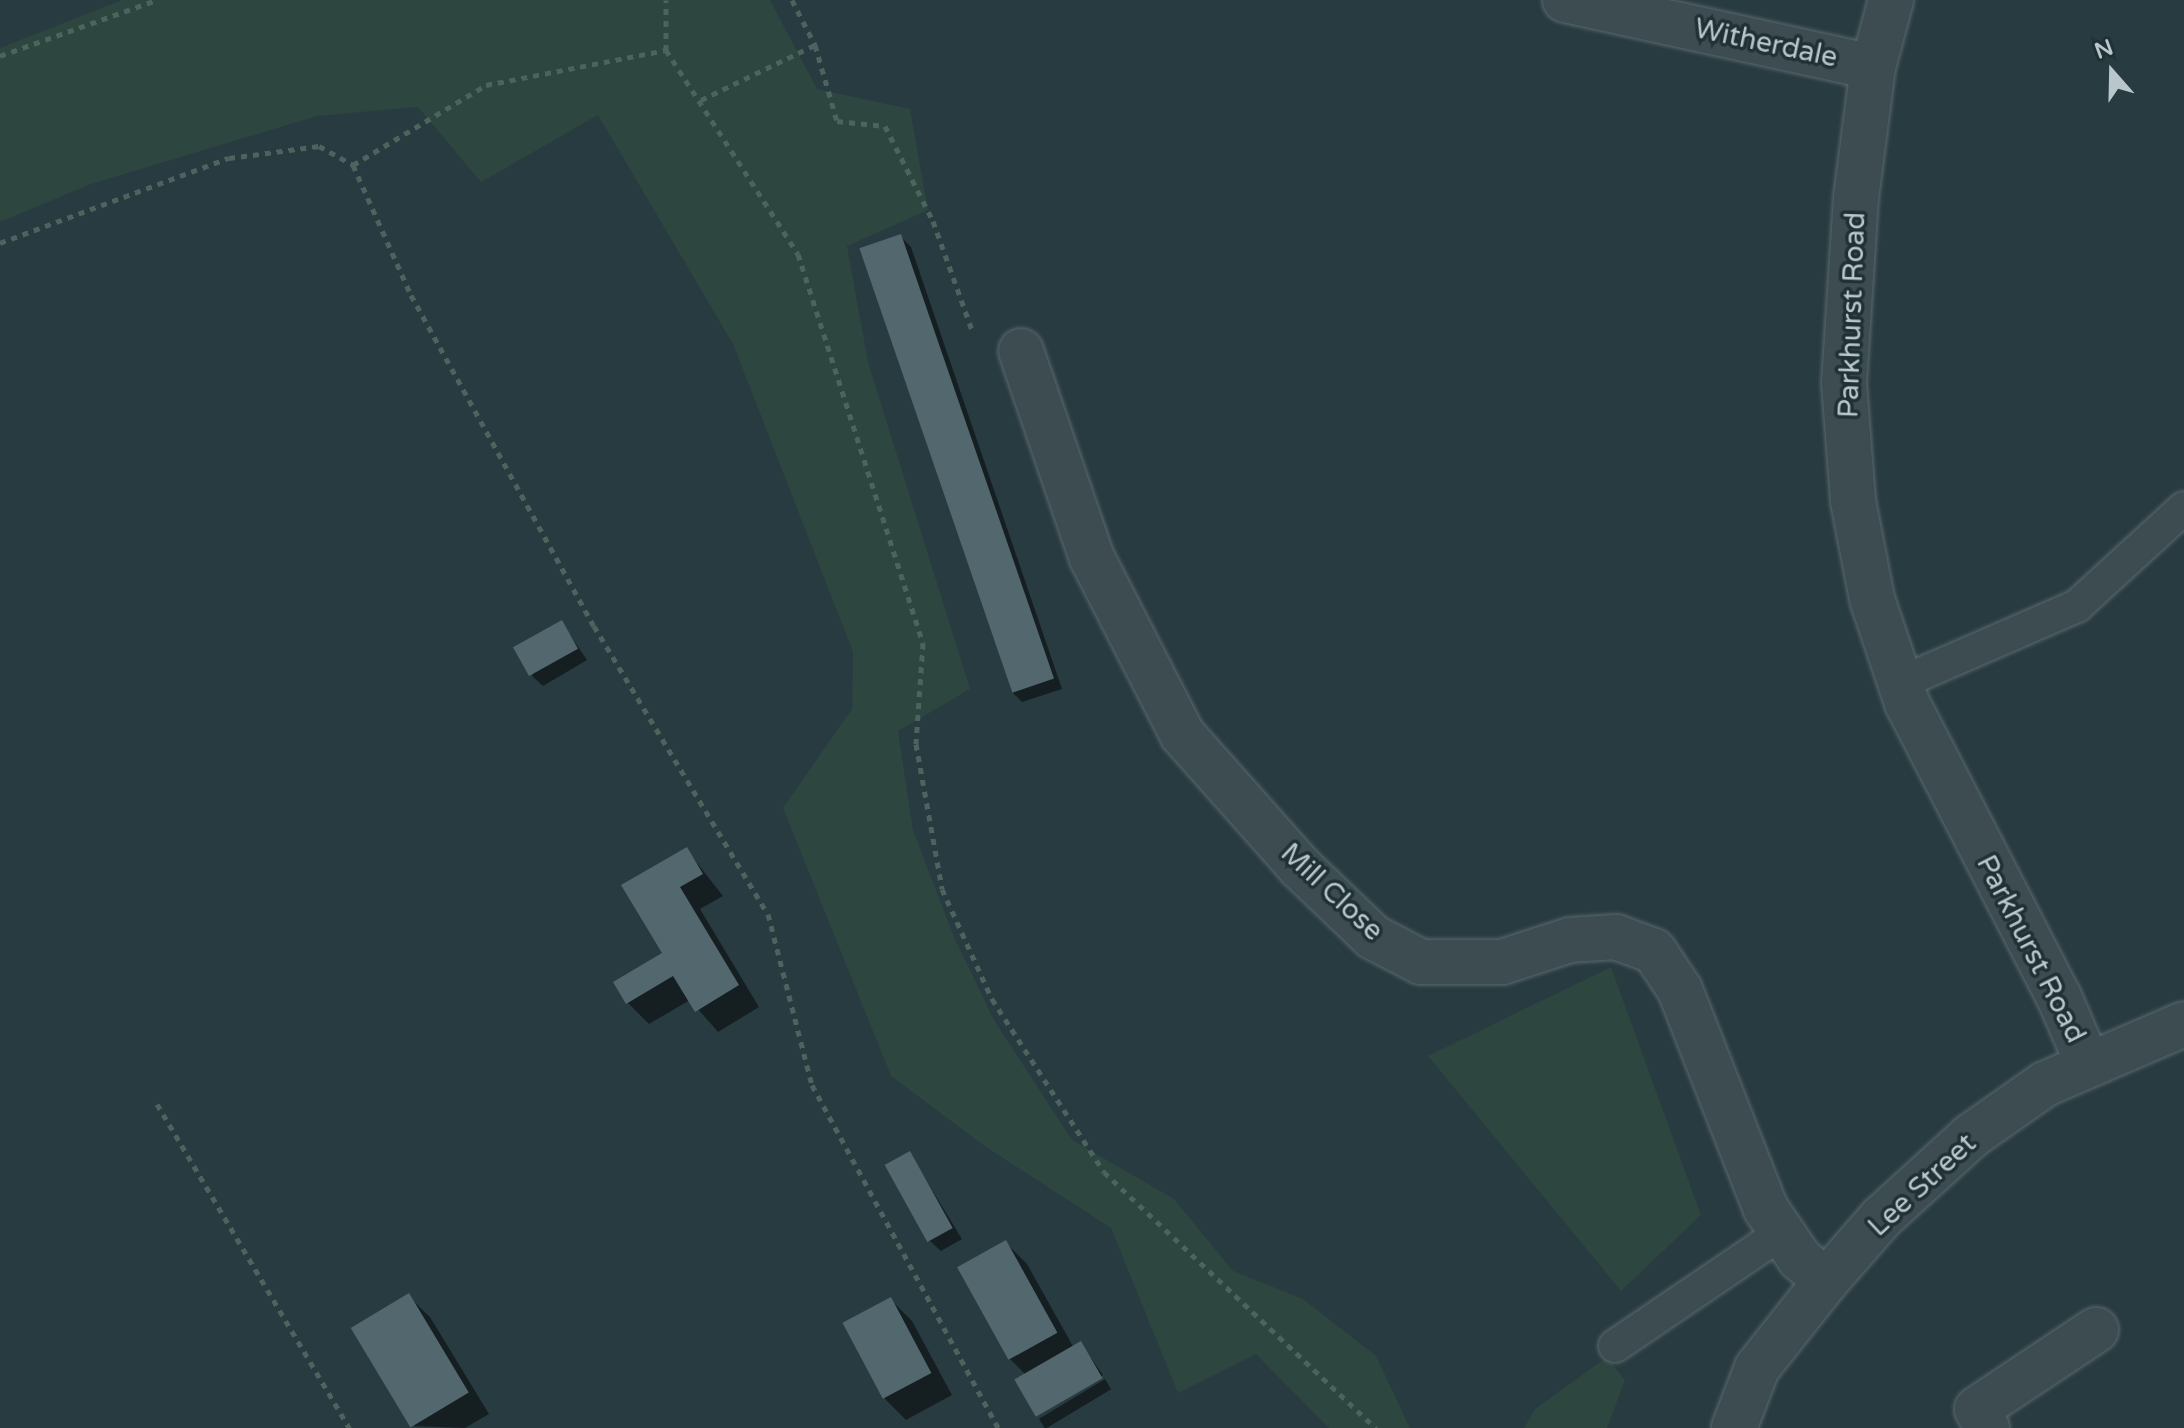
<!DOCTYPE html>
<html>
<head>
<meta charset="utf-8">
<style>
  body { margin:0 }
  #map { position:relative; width:2184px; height:1428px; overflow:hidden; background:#283b41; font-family:"Varela Round",sans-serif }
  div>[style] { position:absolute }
  .green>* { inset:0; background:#2d463f }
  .shadow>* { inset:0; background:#0007; transform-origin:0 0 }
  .building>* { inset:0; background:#53686e; transform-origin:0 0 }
  .path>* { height:5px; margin-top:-2.5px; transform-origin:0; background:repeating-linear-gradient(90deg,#4c635e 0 6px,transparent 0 12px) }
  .roads { filter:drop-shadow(0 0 2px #5a696e) drop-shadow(0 0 2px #5a696e) }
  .service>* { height:32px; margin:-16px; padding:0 16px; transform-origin:16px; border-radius:16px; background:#3c4c51 }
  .minor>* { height:44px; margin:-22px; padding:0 22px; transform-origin:22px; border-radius:22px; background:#3c4c51 }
  .tertiary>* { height:44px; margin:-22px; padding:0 22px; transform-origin:22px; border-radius:22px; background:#3c4c51 }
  span { translate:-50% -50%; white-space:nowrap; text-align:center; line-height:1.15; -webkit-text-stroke:7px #203136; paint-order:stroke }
  .street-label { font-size:28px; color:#b9c6cb }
  .north { position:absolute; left:2072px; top:32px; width:80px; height:80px; -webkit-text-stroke:6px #203136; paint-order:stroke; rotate:340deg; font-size:22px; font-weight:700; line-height:32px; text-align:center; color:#b9c6cb }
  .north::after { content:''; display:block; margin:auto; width:28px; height:36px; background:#b9c6cb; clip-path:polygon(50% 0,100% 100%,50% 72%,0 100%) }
</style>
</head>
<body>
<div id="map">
  <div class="green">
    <i style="clip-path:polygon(122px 0,770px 0,817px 89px,910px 109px,928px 210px,847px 246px,868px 362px,970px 689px,898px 731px,913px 830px,954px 937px,994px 1020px,1072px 1140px,1174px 1199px,1233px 1271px,1303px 1299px,1376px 1356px,1410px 1428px,1329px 1428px,1256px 1354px,1178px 1393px,1111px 1228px,986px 1147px,891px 1076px,783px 808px,852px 709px,853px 652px,733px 344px,598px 115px,481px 182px,418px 107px,317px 116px,91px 184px,0 222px,0 48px)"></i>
    <i style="clip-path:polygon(1611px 967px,1701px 1215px,1621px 1291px,1428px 1056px)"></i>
    <i style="clip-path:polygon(1607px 1357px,1625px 1380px,1607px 1428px,1524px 1428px,1535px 1409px)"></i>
  </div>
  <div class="shadow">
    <i style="clip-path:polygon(900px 236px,911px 247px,1062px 689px,1022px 702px,1012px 692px)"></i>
    <i style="clip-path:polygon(562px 623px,587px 660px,543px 686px,532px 676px)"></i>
    <i style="clip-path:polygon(686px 849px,723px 896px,700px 909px,759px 1007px,718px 1032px,690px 1000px,649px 1024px,628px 1003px,664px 953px)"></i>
    <i style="clip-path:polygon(910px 1154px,962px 1239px,941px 1251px,930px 1241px)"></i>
    <i style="clip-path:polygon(1006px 1243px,1027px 1264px,1074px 1348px,1081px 1344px,1103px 1375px,1037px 1415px,1017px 1380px,1026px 1375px,1010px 1359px)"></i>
    <i style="clip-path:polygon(408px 1296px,430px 1317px,489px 1414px,465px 1428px,413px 1426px)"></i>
    <i style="clip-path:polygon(891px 1300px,912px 1321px,952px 1395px,906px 1420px,885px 1399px)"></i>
    <i style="left:1105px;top:1379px;width:12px;height:77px;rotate:59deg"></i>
  </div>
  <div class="building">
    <i style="left:901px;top:234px;width:470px;height:44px;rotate:71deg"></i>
    <i style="left:562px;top:620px;width:33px;height:56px;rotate:61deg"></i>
    <i style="clip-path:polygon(687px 847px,703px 874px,680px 887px,739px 985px,695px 1012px,673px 976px,626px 1004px,613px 982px,662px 953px,621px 885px)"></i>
    <i style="left:910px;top:1151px;width:88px;height:29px;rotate:61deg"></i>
    <i style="left:1006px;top:1240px;width:106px;height:56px;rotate:61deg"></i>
    <i style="left:409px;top:1293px;width:116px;height:68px;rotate:59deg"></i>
    <i style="left:891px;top:1297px;width:86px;height:55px;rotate:62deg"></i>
    <i style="left:1081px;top:1341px;width:43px;height:77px;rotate:60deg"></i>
  </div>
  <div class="path">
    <i style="left:792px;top:0;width:51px;rotate:62.9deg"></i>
    <i style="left:815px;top:45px;width:79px;rotate:73.9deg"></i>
    <i style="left:837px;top:121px;width:48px;rotate:5.9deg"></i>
    <i style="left:885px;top:126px;width:106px;rotate:63.2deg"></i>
    <i style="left:933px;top:221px;width:119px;rotate:70.3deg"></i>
    <i style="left:666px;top:50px;width:243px;rotate:57.1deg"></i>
    <i style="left:798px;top:254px;width:409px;rotate:72.2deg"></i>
    <i style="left:923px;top:643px;width:101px;rotate:94deg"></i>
    <i style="left:916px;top:744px;width:147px;rotate:79.8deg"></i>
    <i style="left:942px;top:889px;width:121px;rotate:65.6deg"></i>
    <i style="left:992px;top:999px;width:206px;rotate:57.1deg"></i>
    <i style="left:1104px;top:1172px;width:374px;rotate:43.3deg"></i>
    <i style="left:0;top:56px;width:166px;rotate:-19.7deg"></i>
    <i style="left:701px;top:100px;width:127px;rotate:-25.8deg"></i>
    <i style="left:353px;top:165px;width:155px;rotate:-31deg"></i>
    <i style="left:486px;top:85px;width:183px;rotate:-11deg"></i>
    <i style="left:666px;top:50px;width:50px;rotate:-90deg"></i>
    <i style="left:0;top:243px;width:244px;rotate:-20.4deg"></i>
    <i style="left:229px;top:158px;width:91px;rotate:-7.6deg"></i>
    <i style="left:319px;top:146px;width:39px;rotate:29deg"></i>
    <i style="left:353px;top:165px;width:142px;rotate:66deg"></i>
    <i style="left:411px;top:295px;width:378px;rotate:61.1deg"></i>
    <i style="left:594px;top:626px;width:336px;rotate:58.9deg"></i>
    <i style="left:768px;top:914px;width:177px;rotate:75.6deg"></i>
    <i style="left:812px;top:1085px;width:390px;rotate:61.5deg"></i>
    <i style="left:157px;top:1104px;width:377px;rotate:59.3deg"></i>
  </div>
  <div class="roads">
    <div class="service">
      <i style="left:1900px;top:683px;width:193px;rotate:-23.5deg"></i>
      <i style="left:2077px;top:606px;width:145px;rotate:-42.5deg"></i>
      <i style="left:1615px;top:1346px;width:199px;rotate:-34.2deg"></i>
    </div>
    <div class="minor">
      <i style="left:1565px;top:0;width:315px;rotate:12.3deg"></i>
      <i style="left:1891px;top:0;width:69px;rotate:105deg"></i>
      <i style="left:1873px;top:67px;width:132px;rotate:97.4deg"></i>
      <i style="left:1856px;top:198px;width:185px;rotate:93.7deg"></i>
      <i style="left:1844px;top:383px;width:118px;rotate:85.6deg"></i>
      <i style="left:1853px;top:501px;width:100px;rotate:79deg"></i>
      <i style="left:1872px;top:599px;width:110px;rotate:71.4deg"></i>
      <i style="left:1907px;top:703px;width:331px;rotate:62.7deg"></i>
      <i style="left:2059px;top:997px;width:71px;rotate:66.7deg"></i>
      <i style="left:1021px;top:351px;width:219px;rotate:71.1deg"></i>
      <i style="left:1092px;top:558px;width:198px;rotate:62.9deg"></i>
      <i style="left:1182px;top:734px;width:178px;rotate:48.4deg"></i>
      <i style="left:1300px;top:867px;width:101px;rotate:43.8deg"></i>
      <i style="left:1373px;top:937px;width:54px;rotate:27.5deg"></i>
      <i style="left:1421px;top:962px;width:81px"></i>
      <i style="left:1502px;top:962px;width:71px;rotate:-17.9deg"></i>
      <i style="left:1570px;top:940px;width:46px;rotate:-3.7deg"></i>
      <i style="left:1616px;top:937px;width:40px;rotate:20.2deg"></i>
      <i style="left:1654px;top:951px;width:47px;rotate:56.3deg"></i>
      <i style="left:1680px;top:990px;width:235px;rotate:68.6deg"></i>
      <i style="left:1766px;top:1209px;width:60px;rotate:55.8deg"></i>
      <i style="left:1800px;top:1259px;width:34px;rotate:40deg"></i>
      <i style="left:1987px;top:1428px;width:21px;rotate:-118deg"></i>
      <i style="left:1977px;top:1409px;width:143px;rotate:-33.6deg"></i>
    </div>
    <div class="tertiary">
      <i style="left:1734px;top:1428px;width:64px;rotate:-69deg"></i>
      <i style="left:1757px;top:1368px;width:111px;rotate:-51.6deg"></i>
      <i style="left:1826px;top:1281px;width:84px;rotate:-48.9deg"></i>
      <i style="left:1881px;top:1218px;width:122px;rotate:-42.3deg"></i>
      <i style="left:1971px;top:1136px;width:90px;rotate:-35.1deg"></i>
      <i style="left:2045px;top:1084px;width:151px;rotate:-23.3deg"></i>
    </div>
  </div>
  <div class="street-label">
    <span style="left:1766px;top:43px;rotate:12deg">Witherdale</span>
    <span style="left:1852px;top:315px;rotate:-88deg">Parkhurst Road</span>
    <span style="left:1332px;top:892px;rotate:43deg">Mill Close</span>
    <span style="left:2031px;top:949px;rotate:63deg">Parkhurst Road</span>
    <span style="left:1922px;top:1185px;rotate:-43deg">Lee Street</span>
  </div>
  <div class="north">N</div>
</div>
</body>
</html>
